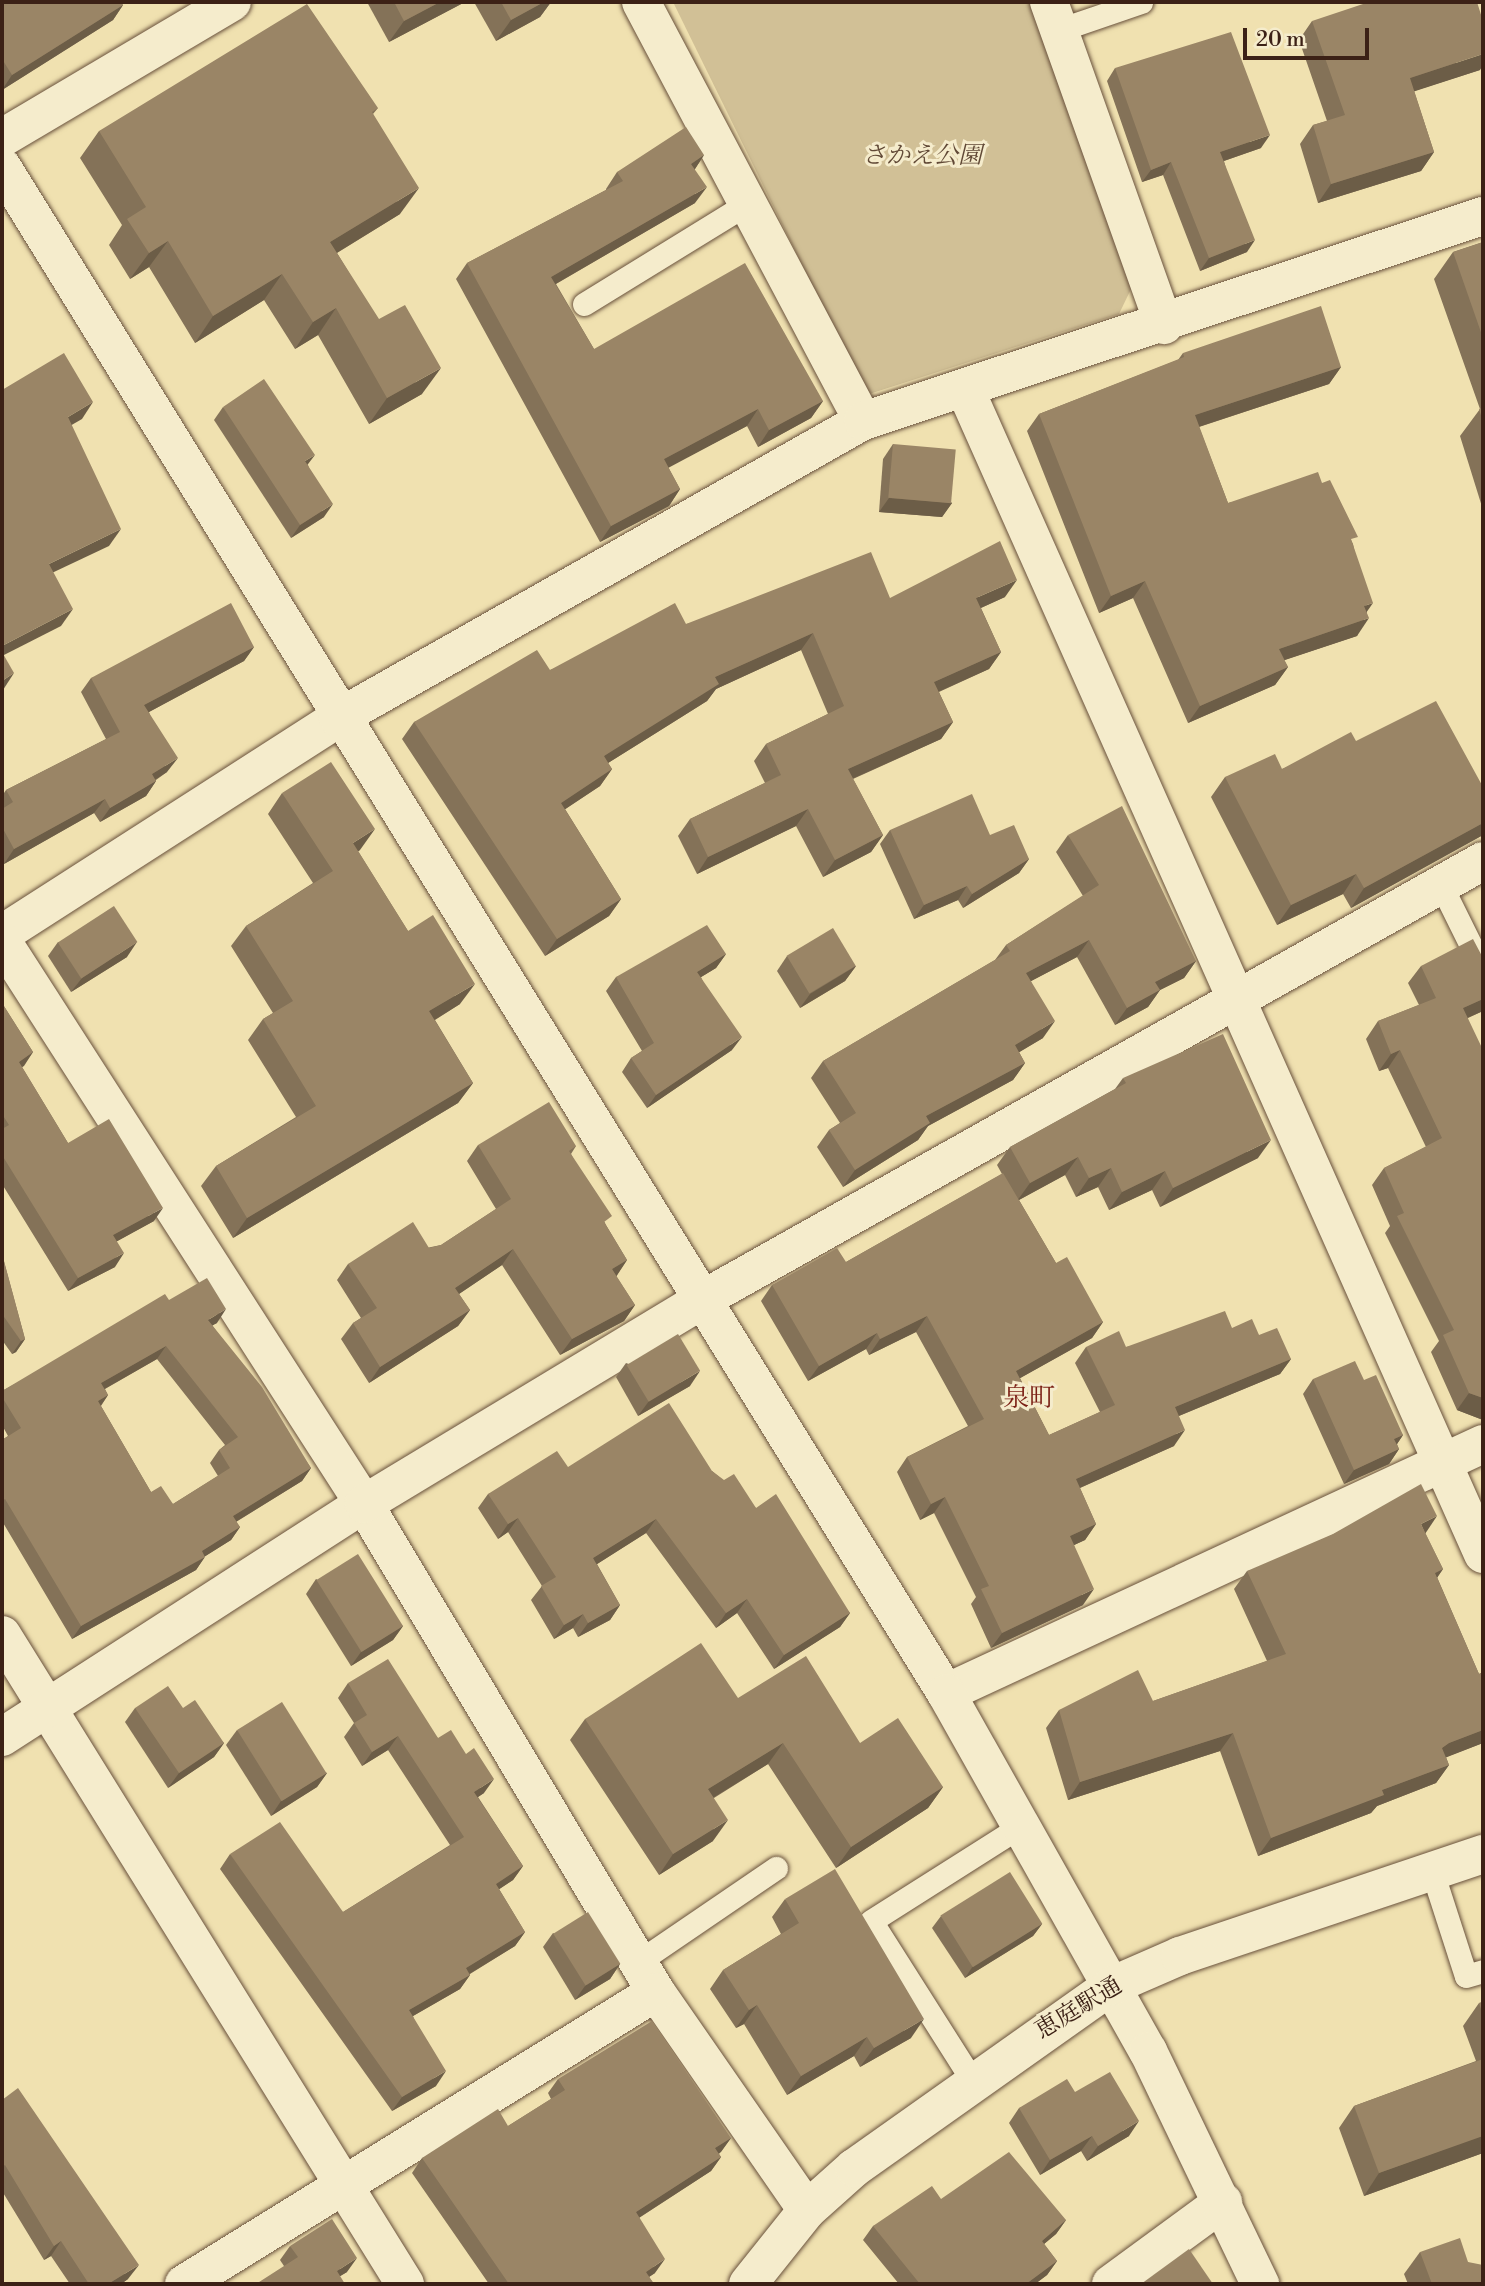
<!DOCTYPE html>
<html>
<head>
<meta charset="utf-8">
<style>
  body { margin:0 }
  #map { position:relative; width:1485px; height:2286px; overflow:hidden; background:#f0e1b0; font-family:"Libre Bodoni","Noto Serif JP",serif }
  div>[style] { position:absolute }
  .green>* { inset:0; background:#d1c096 }
  .roads { filter:drop-shadow(0 0 2px #69513c) drop-shadow(0 0 2px #69513c) }
  .service>* { height:23px; margin:-11.5px; padding:0 11.5px; transform-origin:11.5px; border-radius:11.5px; background:#f5eccc }
  .minor>* { height:38px; margin:-19px; padding:0 19px; transform-origin:19px; border-radius:19px; background:#f5eccc }
  .tertiary>* { height:38px; margin:-19px; padding:0 19px; transform-origin:19px; border-radius:19px; background:#f5eccc }
  .wall>* { inset:0; background:#847258 }
  .shaded-wall>* { inset:0; background:#6c5d47 }
  .building>* { inset:0; background:#9a8566; transform-origin:0 0 }
  span { translate:-50% -50%; white-space:nowrap; text-align:center; line-height:1.15; -webkit-text-stroke:6px #f5eccc; paint-order:stroke }
  .park-label { font-size:24px; color:#614936; font-style:italic }
  .street-label { font-size:24px; color:#3c2116 }
  .neighbourhood-label { font-size:26px; color:#7a1f14 }
  .frame { position:absolute; inset:0; border:4px solid #3c2116; pointer-events:none }
  .scale { position:absolute; left:1243px; top:28px; width:126px; height:32px; box-sizing:border-box; border:4px solid #3c2116; border-top:0; padding-left:9px; font-size:21px; line-height:24px; white-space:nowrap; color:#3c2116; -webkit-text-stroke:5px #f5eccc; paint-order:stroke }
</style>
</head>
<body>
<div id="map">
  <div class="green">
    <i style="clip-path:polygon(673px 2px,1032px 2px,1132px 287px,1119px 314px,866px 395px)"></i>
  </div>
  <div class="roads">
    <div class="service">
      <i style="left:1059px;top:30px;width:87px;rotate:-18.9deg"></i>
      <i style="left:584px;top:304px;width:193px;rotate:-31.6deg"></i>
      <i style="left:1441px;top:885px;width:95px;rotate:63.7deg"></i>
      <i style="left:1432px;top:1871px;width:110px;rotate:72.1deg"></i>
      <i style="left:1466px;top:1976px;width:18px;rotate:-16deg"></i>
      <i style="left:638px;top:1962px;width:167px;rotate:-34.3deg"></i>
      <i style="left:972px;top:2080px;width:188px;rotate:-122.4deg"></i>
      <i style="left:871px;top:1921px;width:179px;rotate:-32.4deg"></i>
    </div>
    <div class="minor">
      <i style="left:641px;top:2px;width:474px;rotate:62.1deg"></i>
      <i style="left:1049px;top:2px;width:343px;rotate:70.4deg"></i>
      <i style="left:2px;top:138px;width:267px;rotate:-30.6deg"></i>
      <i style="left:965px;top:389px;width:1275px;rotate:66.03deg"></i>
      <i style="left:2px;top:934px;width:399px;rotate:-32.7deg"></i>
      <i style="left:338px;top:718px;width:603px;rotate:-29.5deg"></i>
      <i style="left:863px;top:421px;width:653px;rotate:-18.3deg"></i>
      <i style="left:2px;top:941px;width:669px;rotate:57.26deg"></i>
      <i style="left:364px;top:1504px;width:569px;rotate:59.11deg"></i>
      <i style="left:656px;top:1992px;width:265px;rotate:55.3deg"></i>
      <i style="left:2px;top:1635px;width:764px;rotate:58.16deg"></i>
      <i style="left:946px;top:1693px;width:592px;rotate:-24.88deg"></i>
      <i style="left:2px;top:1737px;width:431px;rotate:-32.8deg"></i>
      <i style="left:364px;top:1504px;width:398px;rotate:-31.1deg"></i>
      <i style="left:705px;top:1298px;width:892px;rotate:-29.32deg"></i>
      <i style="left:184px;top:2284px;width:555px;rotate:-31.74deg"></i>
      <i style="left:1111px;top:2284px;width:139px;rotate:-36.2deg"></i>
    </div>
    <div class="tertiary">
      <i style="left:2px;top:167px;width:1794px;rotate:58.26deg"></i>
      <i style="left:946px;top:1693px;width:411px;rotate:60.6deg"></i>
      <i style="left:1148px;top:2051px;width:259px;rotate:64.3deg"></i>
      <i style="left:748px;top:2284px;width:95px;rotate:-51.4deg"></i>
      <i style="left:807px;top:2210px;width:63px;rotate:-41.8deg"></i>
      <i style="left:854px;top:2168px;width:315px;rotate:-35.3deg"></i>
      <i style="left:1111px;top:1986px;width:75px;rotate:-23.5deg"></i>
      <i style="left:1180px;top:1956px;width:320px;rotate:-18.6deg"></i>
    </div>
  </div>
  <div class="wall">
    <i style="clip-path:polygon(2px 2px,123px 5px,113px 20px,2px 90px)"></i>
    <i style="clip-path:polygon(367px 2px,465px 2px,389px 42px)"></i>
    <i style="clip-path:polygon(474px 2px,551px 2px,540px 17px,496px 41px)"></i>
    <i style="clip-path:polygon(1312px 21px,1480px 70px,1414px 91px,1434px 152px,1421px 171px,1318px 203px,1300px 144px,1313px 125px,1327px 121px,1299px 40px)"></i>
    <i style="clip-path:polygon(1115px 68px,1261px 148px,1224px 161px,1247px 252px,1200px 271px,1163px 175px,1142px 182px,1107px 81px)"></i>
    <i style="clip-path:polygon(378px 108px,373px 114px,400px 214px,337px 253px,422px 394px,369px 424px,318px 335px,295px 349px,264px 300px,195px 343px,149px 267px,130px 279px,109px 245px,122px 225px,80px 158px,99px 131px)"></i>
    <i style="clip-path:polygon(704px 155px,695px 169px,695px 203px,556px 284px,594px 349px,823px 401px,811px 418px,758px 447px,747px 426px,668px 467px,680px 489px,669px 506px,600px 542px,456px 279px,467px 263px,606px 190px,606px 189px,617px 172px)"></i>
    <i style="clip-path:polygon(1483px 242px,1483px 510px,1460px 436px,1480px 409px,1434px 279px,1453px 252px)"></i>
    <i style="clip-path:polygon(1183px 353px,1341px 367px,1329px 384px,1199px 427px,1228px 503px,1322px 483px,1353px 544px,1367px 612px,1357px 636px,1284px 660px,1288px 667px,1275px 685px,1188px 723px,1133px 598px,1099px 613px,1027px 431px,1039px 414px,1178px 360px)"></i>
    <i style="clip-path:polygon(223px 407px,308px 465px,324px 517px,291px 538px,214px 420px)"></i>
    <i style="clip-path:polygon(893px 444px,952px 503px,942px 517px,879px 512px,883px 459px)"></i>
    <i style="clip-path:polygon(1005px 597px,981px 608px,1001px 652px,989px 669px,939px 692px,953px 722px,941px 739px,853px 779px,883px 835px,871px 852px,823px 877px,796px 826px,697px 874px,678px 836px,690px 819px,765px 783px,754px 761px,766px 744px,828px 714px,801px 650px,716px 689px,707px 701px,608px 763px,612px 769px,600px 786px,565px 809px,621px 899px,609px 916px,545px 956px,402px 739px,414px 722px,550px 670px,686px 624px,890px 598px)"></i>
    <i style="clip-path:polygon(254px 647px,244px 661px,149px 712px,167px 772px,156px 780px,156px 781px,146px 796px,100px 822px,94px 813px,4px 864px,2px 859px,2px 796px,6px 790px,106px 739px,81px 692px,91px 678px)"></i>
    <i style="clip-path:polygon(1356px 741px,1483px 787px,1483px 835px,1351px 908px,1343px 894px,1277px 925px,1211px 797px,1225px 777px,1282px 769px)"></i>
    <i style="clip-path:polygon(282px 793px,360px 850px,358px 851px,408px 931px,460px 1004px,435px 1020px,473px 1083px,458px 1103px,233px 1238px,201px 1186px,216px 1166px,296px 1117px,248px 1040px,263px 1019px,273px 1013px,231px 946px,246px 926px,313px 883px,268px 814px)"></i>
    <i style="clip-path:polygon(890px 830px,990px 835px,1029px 859px,1019px 873px,963px 908px,958px 900px,914px 919px,880px 844px)"></i>
    <i style="clip-path:polygon(1068px 835px,1196px 961px,1184px 978px,1160px 990px,1148px 1007px,1115px 1025px,1077px 957px,1031px 981px,1043px 1038px,1019px 1052px,1025px 1063px,1013px 1080px,928px 1126px,918px 1140px,843px 1187px,817px 1147px,829px 1130px,840px 1123px,811px 1078px,823px 1061px,995px 960px,1006px 945px,1083px 896px,1056px 852px)"></i>
    <i style="clip-path:polygon(58px 942px,127px 957px,71px 992px,48px 956px)"></i>
    <i style="clip-path:polygon(726px 954px,716px 968px,701px 977px,732px 1050px,647px 1108px,622px 1072px,631px 1058px,642px 1051px,606px 991px,616px 977px)"></i>
    <i style="clip-path:polygon(787px 956px,856px 966px,845px 981px,800px 1008px,777px 971px)"></i>
    <i style="clip-path:polygon(1483px 958px,1483px 1011px,1468px 1018px,1483px 1420px,1457px 1410px,1431px 1352px,1439px 1341px,1385px 1233px,1390px 1226px,1372px 1185px,1384px 1168px,1426px 1147px,1388px 1068px,1379px 1071px,1366px 1039px,1378px 1021px,1419px 1005px,1408px 983px,1421px 966px)"></i>
    <i style="clip-path:polygon(2px 1003px,33px 1052px,22px 1067px,68px 1143px,154px 1221px,117px 1241px,115px 1267px,68px 1291px,2px 1184px)"></i>
    <i style="clip-path:polygon(1123px 1078px,1258px 1158px,1160px 1207px,1152px 1190px,1109px 1210px,1098px 1187px,1076px 1197px,1065px 1175px,1019px 1200px,1056px 1263px,1103px 1322px,1092px 1338px,1020px 1378px,1049px 1435px,1100px 1412px,1075px 1363px,1086px 1347px,1126px 1347px,1232px 1328px,1259px 1335px,1291px 1359px,1280px 1374px,1179px 1416px,1174px 1446px,1080px 1488px,1096px 1524px,1085px 1540px,1074px 1545px,1083px 1605px,991px 1648px,971px 1604px,976px 1597px,934px 1513px,920px 1520px,897px 1472px,907px 1457px,968px 1426px,916px 1332px,869px 1355px,866px 1349px,808px 1381px,761px 1301px,772px 1285px,846px 1262px,1002px 1174px,997px 1165px,1010px 1147px,1115px 1089px)"></i>
    <i style="clip-path:polygon(478px 1145px,576px 1146px,571px 1154px,606px 1225px,627px 1260px,616px 1276px,635px 1305px,624px 1321px,560px 1355px,502px 1265px,459px 1294px,470px 1310px,458px 1326px,369px 1383px,341px 1339px,353px 1323px,361px 1318px,337px 1280px,348px 1264px,441px 1245px,496px 1209px,467px 1161px)"></i>
    <i style="clip-path:polygon(2px 1254px,25px 1339px,16px 1352px,12px 1354px,2px 1340px)"></i>
    <i style="clip-path:polygon(evenodd,169px 1300px,217px 1323px,212px 1325px,311px 1468px,302px 1481px,236px 1522px,240px 1527px,231px 1540px,205px 1556px,196px 1570px,72px 1639px,2px 1521px,2px 1440px,8px 1436px,2px 1425px,2px 1391px,169px 1300px,157px 1359px,225px 1445px,219px 1450px,210px 1463px,218px 1476px,173px 1504px,151px 1492px,101px 1406px,108px 1395px,105px 1389px,157px 1359px)"></i>
    <i style="clip-path:polygon(626px 1363px,690px 1386px,638px 1416px,616px 1377px)"></i>
    <i style="clip-path:polygon(1313px 1379px,1364px 1380px,1403px 1435px,1397px 1444px,1399px 1449px,1389px 1464px,1344px 1484px,1303px 1394px)"></i>
    <i style="clip-path:polygon(568px 1467px,712px 1471px,756px 1508px,850px 1613px,840px 1627px,774px 1669px,737px 1613px,716px 1628px,646px 1533px,597px 1564px,620px 1605px,610px 1620px,578px 1637px,573px 1628px,554px 1639px,531px 1600px,542px 1586px,508px 1532px,498px 1539px,478px 1508px,488px 1494px)"></i>
    <i style="clip-path:polygon(1425px 1533px,1443px 1569px,1437px 1577px,1479px 1674px,1483px 1672px,1483px 1743px,1446px 1757px,1449px 1765px,1436px 1783px,1377px 1806px,1371px 1813px,1258px 1856px,1220px 1751px,1068px 1800px,1046px 1728px,1059px 1710px,1153px 1701px,1267px 1661px,1234px 1589px,1247px 1571px)"></i>
    <i style="clip-path:polygon(316px 1579px,403px 1626px,393px 1640px,351px 1666px,306px 1594px)"></i>
    <i style="clip-path:polygon(348px 1683px,438px 1738px,484px 1793px,478px 1797px,523px 1866px,513px 1880px,499px 1889px,525px 1932px,515px 1946px,470px 1974px,470px 1975px,460px 1989px,413px 2016px,436px 2086px,392px 2111px,220px 1869px,230px 1854px,343px 1912px,450px 1845px,388px 1750px,362px 1766px,344px 1737px,354px 1723px,338px 1698px)"></i>
    <i style="clip-path:polygon(738px 1698px,860px 1743px,943px 1787px,928px 1808px,836px 1868px,768px 1764px,714px 1798px,713px 1841px,659px 1875px,570px 1740px,585px 1719px)"></i>
    <i style="clip-path:polygon(135px 1708px,183px 1708px,224px 1743px,214px 1757px,168px 1788px,125px 1722px)"></i>
    <i style="clip-path:polygon(237px 1730px,327px 1773px,317px 1787px,271px 1816px,226px 1745px)"></i>
    <i style="clip-path:polygon(785px 1899px,911px 2038px,860px 2067px,854px 2056px,787px 2095px,744px 2024px,736px 2028px,710px 1989px,723px 1970px,781px 1934px,772px 1917px)"></i>
    <i style="clip-path:polygon(941px 1916px,1042px 1924px,1033px 1936px,965px 1978px,932px 1928px)"></i>
    <i style="clip-path:polygon(553px 1933px,620px 1964px,610px 1979px,575px 2000px,543px 1947px)"></i>
    <i style="clip-path:polygon(1483px 2002px,1483px 2153px,1364px 2196px,1339px 2128px,1354px 2106px,1476px 2061px,1463px 2026px,1479px 2003px)"></i>
    <i style="clip-path:polygon(558px 2079px,731px 2138px,719px 2154px,721px 2157px,711px 2171px,639px 2218px,655px 2273px,649px 2277px,654px 2284px,489px 2284px,412px 2173px,422px 2158px,508px 2126px,551px 2099px,548px 2093px)"></i>
    <i style="clip-path:polygon(1075px 2092px,1129px 2136px,1087px 2161px,1081px 2151px,1040px 2175px,1009px 2123px,1019px 2108px)"></i>
    <i style="clip-path:polygon(2px 2100px,128px 2279px,121px 2284px,70px 2284px,51px 2256px,44px 2260px,2px 2191px)"></i>
    <i style="clip-path:polygon(941px 2199px,1066px 2220px,1056px 2234px,1044px 2244px,1057px 2261px,1047px 2275px,1035px 2284px,899px 2284px,863px 2240px,873px 2226px)"></i>
    <i style="clip-path:polygon(290px 2246px,347px 2272px,340px 2276px,284px 2266px,280px 2260px)"></i>
    <i style="clip-path:polygon(1420px 2252px,1468px 2262px,1483px 2284px,1408px 2284px,1404px 2274px)"></i>
  </div>
  <div class="shaded-wall">
    <i style="clip-path:polygon(440px 2px,465px 2px,389px 42px,404px 21px)"></i>
    <i style="clip-path:polygon(544px 2px,551px 2px,540px 17px,496px 41px,511px 20px)"></i>
    <i style="clip-path:polygon(123px 5px,113px 20px,2px 90px,12px 75px)"></i>
    <i style="clip-path:polygon(1483px 54px,1483px 65px,1480px 70px,1397px 97px,1410px 78px)"></i>
    <i style="clip-path:polygon(1270px 135px,1261px 148px,1212px 165px,1220px 152px)"></i>
    <i style="clip-path:polygon(1434px 152px,1421px 171px,1318px 203px,1331px 184px)"></i>
    <i style="clip-path:polygon(704px 155px,693px 172px,691px 164px)"></i>
    <i style="clip-path:polygon(1171px 162px,1163px 175px,1142px 182px,1151px 170px)"></i>
    <i style="clip-path:polygon(707px 187px,695px 203px,540px 293px,551px 277px)"></i>
    <i style="clip-path:polygon(419px 188px,400px 214px,312px 268px,330px 242px)"></i>
    <i style="clip-path:polygon(1255px 240px,1247px 252px,1200px 271px,1209px 258px)"></i>
    <i style="clip-path:polygon(168px 241px,149px 267px,130px 279px,149px 253px)"></i>
    <i style="clip-path:polygon(282px 274px,264px 300px,195px 343px,213px 316px)"></i>
    <i style="clip-path:polygon(336px 308px,318px 335px,295px 349px,313px 322px)"></i>
    <i style="clip-path:polygon(1341px 367px,1329px 384px,1183px 432px,1195px 415px)"></i>
    <i style="clip-path:polygon(441px 368px,422px 394px,369px 424px,387px 398px)"></i>
    <i style="clip-path:polygon(823px 401px,811px 418px,758px 447px,769px 430px)"></i>
    <i style="clip-path:polygon(93px 402px,82px 419px,56px 434px,68px 417px)"></i>
    <i style="clip-path:polygon(758px 409px,747px 426px,653px 476px,664px 459px)"></i>
    <i style="clip-path:polygon(315px 455px,305px 468px,305px 461px)"></i>
    <i style="clip-path:polygon(680px 489px,669px 506px,600px 542px,611px 526px)"></i>
    <i style="clip-path:polygon(889px 498px,952px 503px,942px 517px,879px 512px)"></i>
    <i style="clip-path:polygon(333px 504px,324px 517px,291px 538px,300px 525px)"></i>
    <i style="clip-path:polygon(121px 529px,109px 546px,37px 580px,49px 564px)"></i>
    <i style="clip-path:polygon(1017px 580px,1005px 597px,965px 615px,976px 598px)"></i>
    <i style="clip-path:polygon(1145px 581px,1133px 598px,1099px 613px,1111px 596px)"></i>
    <i style="clip-path:polygon(1373px 603px,1361px 620px,1364px 606px)"></i>
    <i style="clip-path:polygon(73px 609px,61px 626px,2px 656px,2px 646px)"></i>
    <i style="clip-path:polygon(1369px 618px,1357px 636px,1267px 666px,1279px 649px)"></i>
    <i style="clip-path:polygon(813px 633px,801px 650px,716px 689px,707px 701px,592px 773px,604px 756px,715px 677px)"></i>
    <i style="clip-path:polygon(254px 647px,244px 661px,134px 720px,144px 705px)"></i>
    <i style="clip-path:polygon(1001px 652px,989px 669px,922px 699px,934px 682px)"></i>
    <i style="clip-path:polygon(1288px 667px,1275px 685px,1188px 723px,1200px 706px)"></i>
    <i style="clip-path:polygon(14px 673px,3px 690px,2px 691px,2px 681px)"></i>
    <i style="clip-path:polygon(953px 722px,941px 739px,836px 786px,848px 769px)"></i>
    <i style="clip-path:polygon(178px 758px,167px 772px,142px 788px,152px 774px)"></i>
    <i style="clip-path:polygon(612px 769px,600px 786px,549px 820px,561px 803px)"></i>
    <i style="clip-path:polygon(156px 781px,146px 796px,100px 822px,110px 808px)"></i>
    <i style="clip-path:polygon(105px 799px,94px 813px,4px 864px,14px 849px)"></i>
    <i style="clip-path:polygon(808px 809px,796px 826px,697px 874px,708px 857px)"></i>
    <i style="clip-path:polygon(1483px 823px,1483px 835px,1351px 908px,1364px 888px)"></i>
    <i style="clip-path:polygon(375px 829px,360px 850px,339px 864px,353px 843px)"></i>
    <i style="clip-path:polygon(883px 835px,871px 852px,823px 877px,835px 860px)"></i>
    <i style="clip-path:polygon(1029px 859px,1019px 873px,963px 908px,972px 894px)"></i>
    <i style="clip-path:polygon(1356px 874px,1343px 894px,1277px 925px,1291px 905px)"></i>
    <i style="clip-path:polygon(967px 886px,958px 900px,914px 919px,924px 905px)"></i>
    <i style="clip-path:polygon(621px 899px,609px 916px,545px 956px,557px 939px)"></i>
    <i style="clip-path:polygon(1089px 940px,1077px 957px,1014px 990px,1026px 973px)"></i>
    <i style="clip-path:polygon(137px 942px,127px 957px,71px 992px,82px 978px)"></i>
    <i style="clip-path:polygon(726px 954px,716px 968px,688px 985px,697px 972px)"></i>
    <i style="clip-path:polygon(1196px 961px,1184px 978px,1160px 990px,1148px 1007px,1115px 1025px,1127px 1008px,1155px 982px)"></i>
    <i style="clip-path:polygon(856px 966px,845px 981px,800px 1008px,810px 994px)"></i>
    <i style="clip-path:polygon(475px 984px,460px 1004px,415px 1032px,429px 1011px)"></i>
    <i style="clip-path:polygon(1483px 999px,1483px 1011px,1451px 1025px,1463px 1008px)"></i>
    <i style="clip-path:polygon(1055px 1021px,1043px 1038px,1003px 1062px,1015px 1045px)"></i>
    <i style="clip-path:polygon(742px 1037px,732px 1050px,647px 1108px,656px 1095px)"></i>
    <i style="clip-path:polygon(1400px 1050px,1388px 1068px,1379px 1071px,1391px 1054px)"></i>
    <i style="clip-path:polygon(33px 1052px,24px 1066px,9px 1075px,19px 1062px)"></i>
    <i style="clip-path:polygon(1025px 1063px,1013px 1080px,928px 1126px,918px 1140px,843px 1187px,855px 1170px,926px 1116px)"></i>
    <i style="clip-path:polygon(473px 1083px,458px 1103px,233px 1238px,247px 1218px)"></i>
    <i style="clip-path:polygon(1271px 1140px,1258px 1158px,1160px 1207px,1173px 1188px)"></i>
    <i style="clip-path:polygon(1078px 1157px,1065px 1175px,1017px 1201px,1030px 1183px)"></i>
    <i style="clip-path:polygon(1111px 1168px,1098px 1187px,1076px 1197px,1089px 1178px)"></i>
    <i style="clip-path:polygon(1165px 1171px,1152px 1190px,1109px 1210px,1122px 1192px)"></i>
    <i style="clip-path:polygon(163px 1208px,154px 1221px,103px 1249px,113px 1235px)"></i>
    <i style="clip-path:polygon(513px 1249px,502px 1265px,444px 1304px,455px 1288px)"></i>
    <i style="clip-path:polygon(124px 1253px,115px 1267px,68px 1291px,78px 1278px)"></i>
    <i style="clip-path:polygon(627px 1260px,616px 1277px,612px 1269px)"></i>
    <i style="clip-path:polygon(635px 1305px,624px 1321px,560px 1355px,572px 1339px)"></i>
    <i style="clip-path:polygon(226px 1309px,217px 1323px,199px 1333px,208px 1320px)"></i>
    <i style="clip-path:polygon(470px 1310px,458px 1326px,369px 1383px,380px 1367px)"></i>
    <i style="clip-path:polygon(927px 1316px,916px 1332px,869px 1355px,880px 1339px)"></i>
    <i style="clip-path:polygon(1103px 1322px,1092px 1338px,1006px 1386px,1016px 1371px)"></i>
    <i style="clip-path:polygon(877px 1333px,866px 1349px,808px 1381px,819px 1366px)"></i>
    <i style="clip-path:polygon(25px 1339px,16px 1352px,12px 1354px,21px 1341px)"></i>
    <i style="clip-path:polygon(166px 1346px,157px 1359px,92px 1396px,101px 1383px)"></i>
    <i style="clip-path:polygon(1291px 1359px,1280px 1374px,1164px 1422px,1175px 1407px)"></i>
    <i style="clip-path:polygon(700px 1371px,690px 1386px,638px 1416px,649px 1401px)"></i>
    <i style="clip-path:polygon(1469px 1393px,1483px 1398px,1483px 1420px,1457px 1410px)"></i>
    <i style="clip-path:polygon(108px 1395px,99px 1408px,98px 1401px)"></i>
    <i style="clip-path:polygon(1185px 1430px,1174px 1446px,1066px 1494px,1076px 1479px)"></i>
    <i style="clip-path:polygon(1403px 1435px,1393px 1450px,1394px 1439px)"></i>
    <i style="clip-path:polygon(1399px 1449px,1389px 1464px,1344px 1484px,1354px 1470px)"></i>
    <i style="clip-path:polygon(311px 1468px,302px 1481px,224px 1529px,233px 1516px)"></i>
    <i style="clip-path:polygon(945px 1497px,934px 1513px,920px 1520px,931px 1504px)"></i>
    <i style="clip-path:polygon(1437px 1516px,1425px 1534px,1421px 1524px)"></i>
    <i style="clip-path:polygon(518px 1518px,508px 1532px,498px 1539px,508px 1524px)"></i>
    <i style="clip-path:polygon(656px 1519px,646px 1533px,583px 1573px,593px 1558px)"></i>
    <i style="clip-path:polygon(1096px 1524px,1085px 1540px,1059px 1552px,1070px 1536px)"></i>
    <i style="clip-path:polygon(240px 1527px,231px 1540px,193px 1564px,205px 1557px,196px 1570px,72px 1639px,81px 1626px)"></i>
    <i style="clip-path:polygon(1443px 1569px,1431px 1587px,1435px 1573px)"></i>
    <i style="clip-path:polygon(1094px 1589px,1083px 1605px,991px 1648px,1002px 1633px)"></i>
    <i style="clip-path:polygon(747px 1599px,737px 1613px,716px 1628px,726px 1613px)"></i>
    <i style="clip-path:polygon(620px 1605px,610px 1620px,578px 1637px,588px 1623px)"></i>
    <i style="clip-path:polygon(850px 1613px,840px 1627px,774px 1669px,784px 1655px)"></i>
    <i style="clip-path:polygon(583px 1614px,573px 1628px,554px 1639px,564px 1625px)"></i>
    <i style="clip-path:polygon(403px 1626px,393px 1640px,351px 1666px,361px 1652px)"></i>
    <i style="clip-path:polygon(1483px 1730px,1483px 1743px,1437px 1761px,1442px 1748px,1449px 1743px)"></i>
    <i style="clip-path:polygon(1233px 1733px,1220px 1751px,1068px 1800px,1080px 1782px)"></i>
    <i style="clip-path:polygon(398px 1736px,388px 1750px,362px 1766px,372px 1752px)"></i>
    <i style="clip-path:polygon(224px 1743px,214px 1757px,168px 1788px,179px 1773px)"></i>
    <i style="clip-path:polygon(783px 1743px,768px 1764px,693px 1810px,708px 1789px)"></i>
    <i style="clip-path:polygon(1449px 1765px,1436px 1783px,1377px 1806px,1371px 1813px,1258px 1856px,1271px 1838px,1382px 1790px)"></i>
    <i style="clip-path:polygon(327px 1773px,317px 1787px,271px 1816px,281px 1801px)"></i>
    <i style="clip-path:polygon(494px 1779px,484px 1793px,464px 1806px,474px 1792px)"></i>
    <i style="clip-path:polygon(943px 1787px,928px 1808px,836px 1868px,851px 1847px)"></i>
    <i style="clip-path:polygon(728px 1820px,713px 1841px,659px 1875px,673px 1854px)"></i>
    <i style="clip-path:polygon(523px 1866px,513px 1880px,486px 1898px,496px 1884px)"></i>
    <i style="clip-path:polygon(1042px 1924px,1033px 1936px,965px 1978px,973px 1966px)"></i>
    <i style="clip-path:polygon(525px 1932px,515px 1946px,456px 1982px,466px 1968px)"></i>
    <i style="clip-path:polygon(620px 1964px,610px 1979px,575px 2000px,585px 1986px)"></i>
    <i style="clip-path:polygon(470px 1975px,460px 1989px,399px 2024px,409px 2010px)"></i>
    <i style="clip-path:polygon(757px 2005px,744px 2024px,736px 2028px,749px 2010px)"></i>
    <i style="clip-path:polygon(924px 2019px,911px 2038px,860px 2067px,874px 2048px)"></i>
    <i style="clip-path:polygon(867px 2037px,854px 2056px,787px 2095px,801px 2076px)"></i>
    <i style="clip-path:polygon(446px 2071px,436px 2086px,392px 2111px,402px 2097px)"></i>
    <i style="clip-path:polygon(1139px 2121px,1129px 2136px,1087px 2161px,1098px 2146px)"></i>
    <i style="clip-path:polygon(1483px 2135px,1483px 2153px,1364px 2196px,1379px 2173px)"></i>
    <i style="clip-path:polygon(1092px 2136px,1081px 2151px,1040px 2175px,1050px 2160px)"></i>
    <i style="clip-path:polygon(731px 2138px,721px 2152px,705px 2162px,715px 2148px)"></i>
    <i style="clip-path:polygon(721px 2157px,711px 2171px,626px 2226px,636px 2212px)"></i>
    <i style="clip-path:polygon(1066px 2220px,1056px 2234px,1032px 2254px,1042px 2241px)"></i>
    <i style="clip-path:polygon(61px 2241px,51px 2256px,44px 2260px,54px 2246px)"></i>
    <i style="clip-path:polygon(357px 2258px,347px 2272px,327px 2284px,337px 2271px)"></i>
    <i style="clip-path:polygon(665px 2259px,655px 2273px,638px 2284px,646px 2272px)"></i>
    <i style="clip-path:polygon(1057px 2261px,1047px 2275px,1035px 2284px,1026px 2284px)"></i>
    <i style="clip-path:polygon(139px 2265px,128px 2279px,121px 2284px,108px 2284px)"></i>
  </div>
  <div class="building">
    <i style="clip-path:polygon(2px 2px,122px 2px,123px 5px,12px 75px,2px 59px)"></i>
    <i style="clip-path:polygon(394px 2px,440px 2px,404px 21px)"></i>
    <i style="clip-path:polygon(501px 2px,544px 2px,511px 20px)"></i>
    <i style="clip-path:polygon(1369px 2px,1477px 2px,1483px 21px,1483px 54px,1410px 78px,1434px 152px,1331px 184px,1313px 125px,1345px 115px,1312px 21px)"></i>
    <i style="clip-path:polygon(307px 4px,378px 108px,372px 112px,419px 188px,330px 242px,379px 319px,405px 305px,441px 368px,387px 398px,336px 308px,313px 322px,282px 274px,213px 316px,168px 241px,149px 253px,127px 219px,146px 207px,99px 131px)"></i>
    <i style="clip-path:polygon(1231px 32px,1270px 135px,1220px 152px,1255px 240px,1209px 258px,1171px 162px,1151px 170px,1115px 68px)"></i>
    <i style="clip-path:polygon(686px 127px,704px 155px,691px 164px,707px 187px,551px 277px,594px 349px,745px 263px,823px 401px,769px 430px,758px 409px,664px 459px,680px 489px,611px 526px,467px 263px,623px 181px,617px 172px)"></i>
    <i style="clip-path:polygon(1483px 242px,1483px 338px,1453px 252px)"></i>
    <i style="clip-path:polygon(1321px 306px,1341px 367px,1195px 415px,1228px 503px,1318px 472px,1322px 483px,1330px 480px,1358px 537px,1351px 539px,1373px 603px,1364px 606px,1369px 618px,1279px 649px,1288px 667px,1200px 706px,1145px 581px,1111px 596px,1039px 414px,1184px 357px,1183px 353px)"></i>
    <i style="clip-path:polygon(64px 353px,93px 402px,68px 417px,121px 529px,49px 564px,73px 609px,2px 646px,2px 390px)"></i>
    <i style="clip-path:polygon(264px 379px,315px 455px,305px 461px,333px 504px,300px 525px,223px 407px)"></i>
    <i style="clip-path:polygon(1483px 407px,1483px 422px,1479px 409px)"></i>
    <i style="left:893px;top:444px;width:63px;height:54px;rotate:5deg"></i>
    <i style="clip-path:polygon(1000px 541px,1017px 580px,976px 598px,1001px 652px,934px 682px,953px 722px,848px 769px,883px 835px,835px 860px,808px 809px,708px 857px,690px 819px,781px 775px,766px 744px,844px 706px,813px 633px,715px 677px,719px 684px,604px 756px,612px 769px,561px 803px,621px 899px,557px 939px,414px 722px,537px 650px,550px 670px,675px 603px,686px 624px,871px 552px,890px 598px)"></i>
    <i style="clip-path:polygon(231px 603px,254px 647px,144px 705px,178px 758px,152px 774px,156px 781px,110px 808px,105px 799px,14px 849px,2px 827px,2px 809px,13px 802px,6px 790px,120px 732px,91px 678px)"></i>
    <i style="clip-path:polygon(2px 652px,14px 673px,2px 681px)"></i>
    <i style="clip-path:polygon(1436px 701px,1483px 787px,1483px 823px,1364px 888px,1356px 874px,1291px 905px,1225px 777px,1275px 754px,1282px 769px,1351px 732px,1356px 741px)"></i>
    <i style="clip-path:polygon(331px 762px,375px 829px,353px 843px,408px 931px,433px 915px,475px 984px,429px 1011px,473px 1083px,247px 1218px,216px 1166px,316px 1106px,263px 1019px,293px 1001px,246px 926px,333px 871px,282px 793px)"></i>
    <i style="clip-path:polygon(972px 794px,990px 835px,1014px 825px,1029px 859px,972px 894px,967px 886px,924px 905px,890px 830px)"></i>
    <i style="clip-path:polygon(1122px 806px,1196px 961px,1155px 982px,1160px 990px,1127px 1008px,1089px 940px,1026px 973px,1055px 1021px,1015px 1045px,1025px 1063px,926px 1116px,930px 1123px,855px 1170px,829px 1130px,856px 1113px,823px 1061px,1010px 951px,1006px 945px,1099px 885px,1068px 835px)"></i>
    <i style="left:114px;top:906px;width:43px;height:67px;rotate:57deg"></i>
    <i style="clip-path:polygon(707px 925px,726px 954px,697px 972px,742px 1037px,656px 1095px,631px 1058px,654px 1043px,616px 977px)"></i>
    <i style="left:833px;top:928px;width:44px;height:54px;rotate:59deg"></i>
    <i style="clip-path:polygon(1473px 939px,1483px 958px,1483px 999px,1463px 1008px,1483px 1050px,1483px 1398px,1469px 1393px,1443px 1335px,1454px 1330px,1397px 1216px,1404px 1213px,1384px 1168px,1442px 1138px,1400px 1050px,1391px 1054px,1378px 1021px,1436px 998px,1421px 966px)"></i>
    <i style="clip-path:polygon(2px 1003px,33px 1052px,19px 1062px,68px 1143px,109px 1119px,163px 1208px,113px 1235px,124px 1253px,78px 1278px,2px 1155px,2px 1129px,9px 1125px,2px 1114px)"></i>
    <i style="clip-path:polygon(1223px 1034px,1271px 1140px,1173px 1188px,1165px 1171px,1122px 1192px,1111px 1168px,1089px 1178px,1078px 1157px,1030px 1183px,1010px 1147px,1126px 1083px,1123px 1078px)"></i>
    <i style="clip-path:polygon(549px 1102px,576px 1146px,569px 1151px,612px 1216px,604px 1222px,627px 1260px,612px 1269px,635px 1305px,572px 1339px,513px 1249px,455px 1288px,470px 1310px,380px 1367px,353px 1323px,377px 1308px,348px 1264px,413px 1222px,429px 1248px,441px 1245px,511px 1199px,478px 1145px)"></i>
    <i style="clip-path:polygon(1003px 1173px,1056px 1263px,1067px 1257px,1103px 1322px,1016px 1371px,1049px 1435px,1115px 1405px,1086px 1347px,1119px 1331px,1126px 1347px,1225px 1311px,1232px 1328px,1252px 1319px,1259px 1335px,1277px 1328px,1291px 1359px,1175px 1407px,1185px 1430px,1076px 1479px,1096px 1524px,1070px 1536px,1094px 1589px,1002px 1633px,981px 1589px,989px 1586px,945px 1497px,931px 1504px,907px 1457px,984px 1419px,927px 1316px,880px 1339px,877px 1333px,819px 1366px,772px 1285px,837px 1248px,846px 1262px)"></i>
    <i style="clip-path:polygon(2px 1254px,25px 1339px,21px 1341px,2px 1314px)"></i>
    <i style="clip-path:polygon(evenodd,207px 1278px,226px 1309px,208px 1320px,262px 1387px,311px 1468px,233px 1516px,240px 1527px,202px 1551px,205px 1557px,81px 1626px,5px 1499px,2px 1501px,2px 1440px,21px 1428px,2px 1397px,2px 1391px,165px 1294px,169px 1300px,207px 1278px,166px 1346px,238px 1437px,219px 1450px,230px 1468px,173px 1504px,161px 1486px,151px 1492px,98px 1401px,108px 1395px,101px 1383px,166px 1346px)"></i>
    <i style="left:678px;top:1334px;width:43px;height:60px;rotate:59deg"></i>
    <i style="clip-path:polygon(1355px 1361px,1364px 1380px,1376px 1375px,1403px 1435px,1394px 1439px,1399px 1449px,1354px 1470px,1313px 1379px)"></i>
    <i style="clip-path:polygon(669px 1403px,712px 1471px,724px 1480px,734px 1474px,756px 1508px,776px 1494px,850px 1613px,784px 1655px,747px 1599px,726px 1613px,656px 1519px,593px 1558px,620px 1605px,588px 1623px,583px 1614px,564px 1625px,541px 1586px,556px 1577px,518px 1518px,508px 1524px,488px 1494px,557px 1451px,568px 1467px)"></i>
    <i style="clip-path:polygon(1421px 1484px,1437px 1516px,1421px 1524px,1443px 1569px,1435px 1573px,1479px 1674px,1483px 1672px,1483px 1730px,1449px 1743px,1442px 1748px,1449px 1765px,1382px 1790px,1384px 1795px,1271px 1838px,1233px 1733px,1080px 1782px,1059px 1710px,1138px 1670px,1153px 1701px,1286px 1654px,1247px 1571px,1333px 1534px)"></i>
    <i style="left:358px;top:1554px;width:85px;height:49px;rotate:58deg"></i>
    <i style="clip-path:polygon(701px 1643px,738px 1698px,806px 1656px,860px 1743px,898px 1718px,943px 1787px,851px 1847px,783px 1743px,708px 1789px,728px 1820px,673px 1854px,585px 1719px)"></i>
    <i style="clip-path:polygon(388px 1659px,438px 1738px,451px 1730px,466px 1754px,474px 1748px,494px 1779px,474px 1792px,523px 1866px,496px 1884px,525px 1932px,466px 1968px,470px 1975px,409px 2010px,446px 2071px,402px 2097px,230px 1854px,280px 1822px,343px 1912px,464px 1837px,398px 1736px,372px 1752px,354px 1723px,367px 1715px,348px 1683px)"></i>
    <i style="clip-path:polygon(168px 1686px,183px 1708px,195px 1700px,224px 1743px,179px 1773px,135px 1708px)"></i>
    <i style="left:282px;top:1702px;width:84px;height:53px;rotate:58deg"></i>
    <i style="clip-path:polygon(835px 1869px,924px 2019px,874px 2048px,867px 2037px,801px 2076px,757px 2005px,749px 2010px,723px 1970px,799px 1923px,785px 1899px)"></i>
    <i style="left:1010px;top:1872px;width:61px;height:82px;rotate:58deg"></i>
    <i style="left:588px;top:1912px;width:61px;height:41px;rotate:58deg"></i>
    <i style="clip-path:polygon(1483px 2002px,1483px 2015px,1479px 2003px)"></i>
    <i style="clip-path:polygon(652px 2021px,731px 2138px,715px 2148px,721px 2157px,636px 2212px,665px 2259px,646px 2272px,654px 2284px,509px 2284px,422px 2158px,498px 2109px,508px 2126px,565px 2090px,558px 2079px)"></i>
    <i style="clip-path:polygon(1483px 2059px,1483px 2136px,1379px 2173px,1354px 2106px)"></i>
    <i style="clip-path:polygon(1110px 2072px,1139px 2121px,1098px 2146px,1092px 2136px,1050px 2160px,1019px 2108px,1067px 2079px,1075px 2092px)"></i>
    <i style="clip-path:polygon(18px 2088px,139px 2265px,108px 2284px,89px 2284px,61px 2241px,54px 2246px,5px 2165px,2px 2167px,2px 2100px)"></i>
    <i style="clip-path:polygon(1009px 2152px,1066px 2220px,1042px 2241px,1057px 2261px,1026px 2284px,920px 2284px,873px 2226px,932px 2186px,941px 2199px)"></i>
    <i style="clip-path:polygon(332px 2219px,357px 2258px,337px 2271px,345px 2284px,256px 2284px,298px 2257px,290px 2246px)"></i>
    <i style="clip-path:polygon(1460px 2238px,1468px 2262px,1483px 2265px,1483px 2284px,1432px 2284px,1420px 2252px)"></i>
    <i style="clip-path:polygon(1189px 2249px,1213px 2284px,1141px 2284px)"></i>
  </div>
  <div class="park-label">
    <span style="left:922px;top:157px">さかえ公園</span>
  </div>
  <div class="street-label">
    <span style="left:1079px;top:2009px;rotate:-31deg">恵庭駅通</span>
  </div>
  <div class="neighbourhood-label">
    <span style="left:1029px;top:1399px">泉町</span>
  </div>
  <div class="frame"></div>
  <div class="scale">20 m</div>
</div>
</body>
</html>
